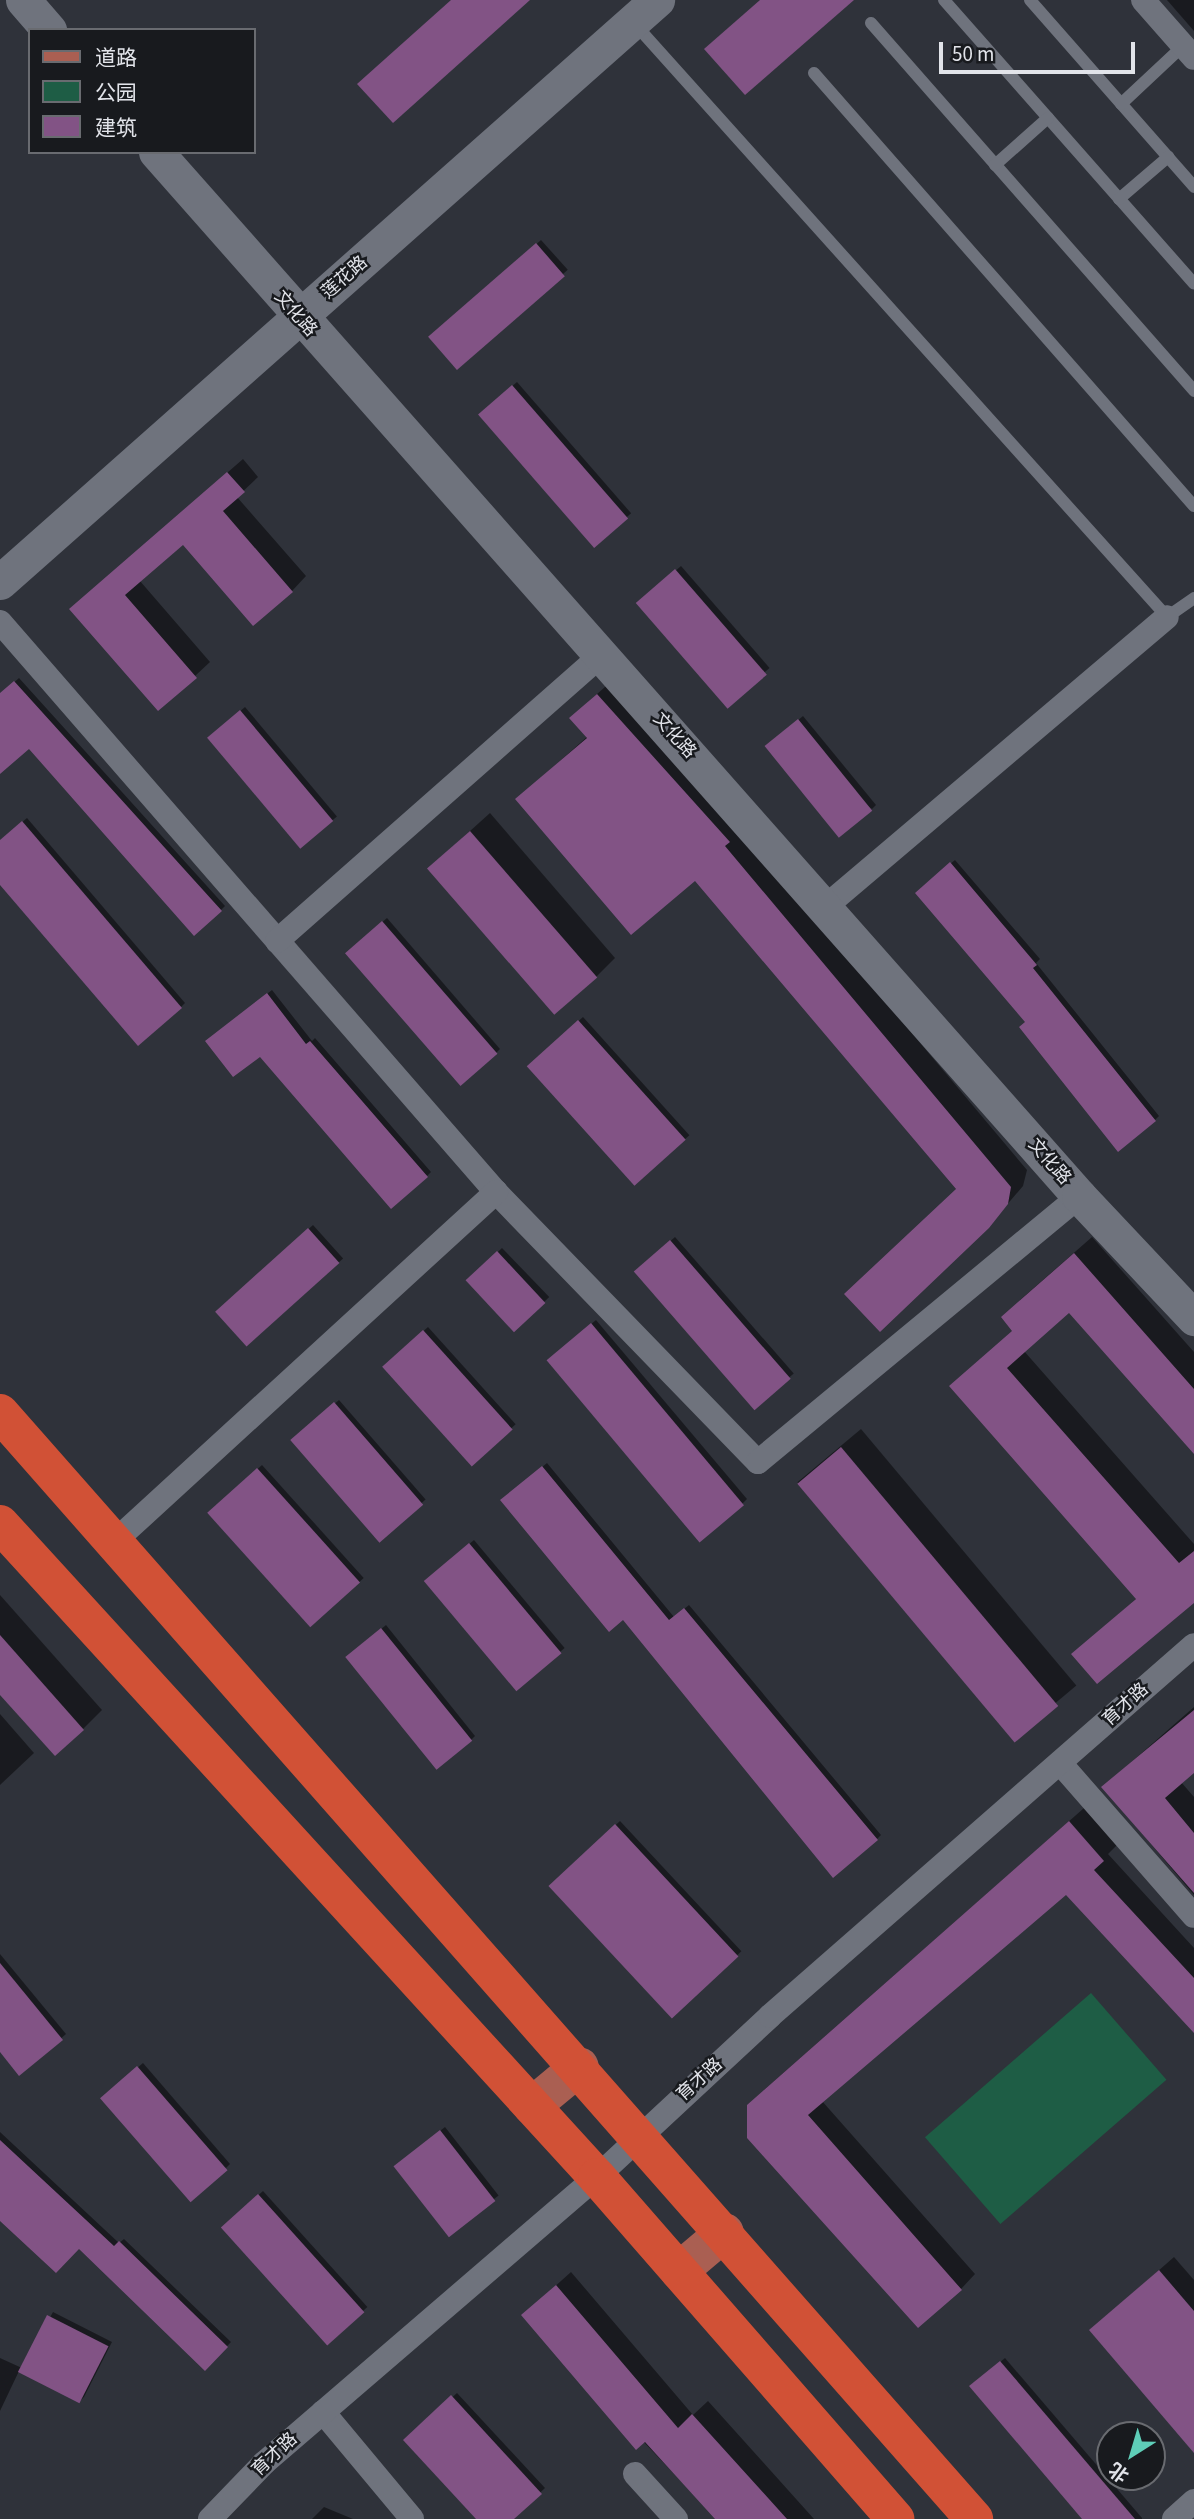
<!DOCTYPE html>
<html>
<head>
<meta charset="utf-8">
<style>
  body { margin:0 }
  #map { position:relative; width:1194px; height:2519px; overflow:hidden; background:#2f323a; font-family:"Source Sans 3","Noto Sans SC",sans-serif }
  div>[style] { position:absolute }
  .green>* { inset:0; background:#1e5d45; transform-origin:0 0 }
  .shadow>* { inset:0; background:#0007; transform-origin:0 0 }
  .building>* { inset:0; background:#825385; transform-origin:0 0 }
  .lane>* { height:12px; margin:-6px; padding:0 6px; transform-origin:6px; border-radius:6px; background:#6f737d }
  .street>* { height:24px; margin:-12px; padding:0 12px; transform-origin:12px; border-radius:12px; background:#6f737d }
  .secondary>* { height:35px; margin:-17.5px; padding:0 17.5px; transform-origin:17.5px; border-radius:17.5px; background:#6f737d }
  .primary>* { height:38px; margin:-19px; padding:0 19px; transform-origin:19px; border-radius:19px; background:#aa5f52 }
  .highway>* { height:38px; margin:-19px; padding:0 19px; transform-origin:19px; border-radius:19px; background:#d15136 }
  span { translate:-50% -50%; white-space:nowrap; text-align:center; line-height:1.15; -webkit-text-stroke:5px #181a1e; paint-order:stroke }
  .street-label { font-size:18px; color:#e2e4ea }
  .legend { position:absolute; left:28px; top:28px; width:228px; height:126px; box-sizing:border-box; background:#181a1e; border:2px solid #696b70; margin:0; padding:9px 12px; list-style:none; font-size:21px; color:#e2e4ea }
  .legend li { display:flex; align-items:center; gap:14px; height:35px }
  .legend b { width:35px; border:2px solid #696b70 }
  .north { position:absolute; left:1096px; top:2421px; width:70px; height:70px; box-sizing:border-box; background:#181a1e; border:2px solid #696b70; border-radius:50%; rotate:217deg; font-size:19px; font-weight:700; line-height:28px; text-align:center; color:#e2e4ea }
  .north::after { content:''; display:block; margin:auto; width:24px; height:32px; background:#5eceb8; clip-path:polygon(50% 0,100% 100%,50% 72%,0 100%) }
  .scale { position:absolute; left:939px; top:42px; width:196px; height:32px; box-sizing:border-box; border:4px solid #e2e4ea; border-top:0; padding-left:9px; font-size:21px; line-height:24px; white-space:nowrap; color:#e2e4ea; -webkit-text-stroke:5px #181a1e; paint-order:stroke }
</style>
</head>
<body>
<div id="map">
  <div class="green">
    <i style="left:1091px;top:1993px;width:115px;height:220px;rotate:49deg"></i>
  </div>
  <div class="shadow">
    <i style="clip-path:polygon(1167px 0,1194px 0,1194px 31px)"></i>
    <i style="left:541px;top:240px;width:40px;height:140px;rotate:48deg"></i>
    <i style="left:517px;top:382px;width:174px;height:50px;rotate:49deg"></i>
    <i style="clip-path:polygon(243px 459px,258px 477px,237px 497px,306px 576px,292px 591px,184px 543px,140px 581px,210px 662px,195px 676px,71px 609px)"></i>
    <i style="left:681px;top:566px;width:135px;height:51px;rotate:49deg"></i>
    <i style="clip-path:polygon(19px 678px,225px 906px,221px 910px,30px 746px,0 772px,0 695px)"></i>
    <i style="clip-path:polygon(614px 679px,1027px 1170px,1023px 1186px,988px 1227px,695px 879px,517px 799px,588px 736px,588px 702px)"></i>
    <i style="left:245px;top:707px;width:143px;height:42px;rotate:50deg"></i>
    <i style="clip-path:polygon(803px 716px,876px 805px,872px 809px,772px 742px)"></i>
    <i style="clip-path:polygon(490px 813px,615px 958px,596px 977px,429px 868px)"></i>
    <i style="clip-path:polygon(27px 818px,185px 1003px,181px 1007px,0 882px,0 841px)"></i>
    <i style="clip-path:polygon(955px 860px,1040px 959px,1036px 963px,1159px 1116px,1155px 1120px,1027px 1022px,921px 888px)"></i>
    <i style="clip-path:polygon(387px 918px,500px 1049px,496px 1053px,351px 949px)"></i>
    <i style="clip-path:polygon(272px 990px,312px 1041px,315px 1038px,431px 1172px,427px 1176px,260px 1055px,212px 1037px)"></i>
    <i style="left:583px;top:1017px;width:159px;height:73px;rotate:48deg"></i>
    <i style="left:313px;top:1225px;width:45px;height:129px;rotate:48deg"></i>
    <i style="left:675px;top:1237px;width:181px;height:47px;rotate:49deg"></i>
    <i style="clip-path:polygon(1092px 1237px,1194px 1352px,1194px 1451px,1070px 1311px,1024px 1351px,1194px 1544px,1194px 1600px,1073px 1654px,1137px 1598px,951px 1386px,1014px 1330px,1020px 1300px)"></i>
    <i style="left:502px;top:1248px;width:68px;height:47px;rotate:46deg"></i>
    <i style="clip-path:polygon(596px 1320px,747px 1499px,742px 1504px,553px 1356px)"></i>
    <i style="left:428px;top:1327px;width:131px;height:59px;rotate:48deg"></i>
    <i style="left:339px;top:1400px;width:132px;height:55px;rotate:49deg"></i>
    <i style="left:861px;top:1429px;width:335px;height:83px;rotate:50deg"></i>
    <i style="clip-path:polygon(547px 1463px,674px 1617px,689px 1605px,881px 1835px,877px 1839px,624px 1618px,507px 1496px)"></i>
    <i style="left:262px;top:1465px;width:152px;height:71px;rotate:48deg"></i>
    <i style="left:474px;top:1540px;width:141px;height:57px;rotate:50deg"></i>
    <i style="clip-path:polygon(0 1595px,102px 1710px,83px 1729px,0 1692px)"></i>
    <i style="clip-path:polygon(386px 1625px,475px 1736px,471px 1740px,352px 1653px)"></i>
    <i style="clip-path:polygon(1194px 1707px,1194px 1771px,1181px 1782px,1194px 1797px,1194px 1895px,1103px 1787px)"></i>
    <i style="clip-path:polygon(0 1714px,34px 1753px,0 1785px)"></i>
    <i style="clip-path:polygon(1084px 1808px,1117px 1845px,1108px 1854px,1194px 1948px,1194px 2031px,1066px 1892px,822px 2101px,975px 2274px,961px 2289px,764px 2090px)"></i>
    <i style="left:620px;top:1821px;width:178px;height:96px;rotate:47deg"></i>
    <i style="clip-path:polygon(0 1954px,66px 2034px,20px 2074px,0 2050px)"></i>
    <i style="clip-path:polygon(143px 2063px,230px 2164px,226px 2168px,107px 2094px)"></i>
    <i style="left:445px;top:2127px;width:87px;height:58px;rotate:52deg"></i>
    <i style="clip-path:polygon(0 2132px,119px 2243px,124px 2239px,231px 2342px,205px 2369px,79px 2246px,0 2219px)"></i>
    <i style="left:263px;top:2191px;width:156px;height:54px;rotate:48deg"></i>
    <i style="clip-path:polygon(1174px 2257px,1194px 2280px,1194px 2451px,1091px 2330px)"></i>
    <i style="clip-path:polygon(571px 2272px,693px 2415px,708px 2401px,814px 2519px,717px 2519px,523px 2315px)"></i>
    <i style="clip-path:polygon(53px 2312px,112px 2342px,84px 2397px,80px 2401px,19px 2371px,0 2411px,0 2358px,22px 2368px)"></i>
    <i style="clip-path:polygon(1005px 2358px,1142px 2518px,1142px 2519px,1085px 2519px,976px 2382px)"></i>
    <i style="clip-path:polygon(457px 2393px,545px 2488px,512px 2519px,479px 2519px,405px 2440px)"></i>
    <i style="clip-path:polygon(324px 2507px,353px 2519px,312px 2519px)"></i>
  </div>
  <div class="building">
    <i style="clip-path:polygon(451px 0,530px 0,393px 123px,357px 84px)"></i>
    <i style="clip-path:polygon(760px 0,854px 0,745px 95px,704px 49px)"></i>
    <i style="left:536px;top:243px;width:44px;height:143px;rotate:49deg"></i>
    <i style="left:512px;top:385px;width:177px;height:45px;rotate:49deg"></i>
    <i style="clip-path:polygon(227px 472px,245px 492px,223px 511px,293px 592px,253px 626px,183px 545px,125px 595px,197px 678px,158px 711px,69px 609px)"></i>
    <i style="left:675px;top:569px;width:140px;height:52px;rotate:49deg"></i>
    <i style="clip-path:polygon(14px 681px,222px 911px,194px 936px,29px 749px,0 774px,0 693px)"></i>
    <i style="clip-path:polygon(597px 694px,730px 842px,725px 846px,1011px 1187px,1008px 1204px,989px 1228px,880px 1332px,844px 1294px,956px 1189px,695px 881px,631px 935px,515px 799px,587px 738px,569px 718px)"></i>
    <i style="left:240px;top:710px;width:145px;height:43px;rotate:50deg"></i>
    <i style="left:798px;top:719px;width:118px;height:43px;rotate:51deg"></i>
    <i style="clip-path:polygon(22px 821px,182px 1008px,138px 1046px,0 885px,0 840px)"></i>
    <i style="left:470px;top:831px;width:194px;height:57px;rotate:49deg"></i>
    <i style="clip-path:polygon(950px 862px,1037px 965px,1033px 968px,1156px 1121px,1118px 1152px,1019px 1027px,1025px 1022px,915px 893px)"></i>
    <i style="left:382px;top:921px;width:176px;height:49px;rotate:49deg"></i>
    <i style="clip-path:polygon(267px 993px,306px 1044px,310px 1041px,428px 1177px,391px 1209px,260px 1057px,233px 1077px,205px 1041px)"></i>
    <i style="left:578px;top:1020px;width:161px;height:69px;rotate:48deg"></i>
    <i style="left:308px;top:1228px;width:47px;height:125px;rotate:48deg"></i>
    <i style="left:670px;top:1240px;width:184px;height:48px;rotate:49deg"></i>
    <i style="left:497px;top:1251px;width:71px;height:43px;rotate:47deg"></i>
    <i style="clip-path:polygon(1074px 1253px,1194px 1389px,1194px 1454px,1069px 1313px,1007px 1368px,1179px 1563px,1194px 1551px,1194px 1603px,1097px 1684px,1071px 1654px,1136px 1599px,949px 1386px,1012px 1331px,1001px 1317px)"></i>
    <i style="left:591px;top:1323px;width:238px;height:58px;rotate:50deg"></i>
    <i style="left:423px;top:1330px;width:134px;height:55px;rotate:48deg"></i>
    <i style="left:334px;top:1402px;width:136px;height:58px;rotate:49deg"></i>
    <i style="left:841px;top:1447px;width:338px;height:57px;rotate:50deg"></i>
    <i style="clip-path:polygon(542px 1466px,669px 1620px,684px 1608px,878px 1840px,833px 1878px,623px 1620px,609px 1632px,500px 1500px)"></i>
    <i style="left:257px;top:1468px;width:154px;height:67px;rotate:48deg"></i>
    <i style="left:469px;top:1543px;width:144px;height:59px;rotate:50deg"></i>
    <i style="left:381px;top:1628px;width:145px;height:46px;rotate:51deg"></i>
    <i style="clip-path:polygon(0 1635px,84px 1730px,55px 1756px,0 1695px)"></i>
    <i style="clip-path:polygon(1194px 1710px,1194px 1773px,1165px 1798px,1194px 1833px,1194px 1893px,1101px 1787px)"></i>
    <i style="clip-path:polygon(1069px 1821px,1104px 1861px,1094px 1870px,1194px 1978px,1194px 2033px,1066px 1895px,808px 2115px,962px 2290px,918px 2328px,747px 2138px,747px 2105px)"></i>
    <i style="left:615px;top:1824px;width:181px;height:91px;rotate:47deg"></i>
    <i style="clip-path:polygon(0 1963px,63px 2040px,19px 2076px,0 2052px)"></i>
    <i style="left:137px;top:2066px;width:138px;height:49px;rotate:49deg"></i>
    <i style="left:440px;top:2130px;width:90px;height:59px;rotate:52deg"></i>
    <i style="clip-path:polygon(0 2140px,114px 2246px,119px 2241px,228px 2347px,205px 2371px,79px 2249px,56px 2273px,0 2221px)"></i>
    <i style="left:258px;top:2194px;width:159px;height:50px;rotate:48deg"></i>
    <i style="clip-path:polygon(1159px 2270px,1194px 2311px,1194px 2453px,1089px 2330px)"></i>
    <i style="clip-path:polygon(556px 2285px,678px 2428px,692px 2414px,787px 2519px,715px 2519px,645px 2442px,636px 2450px,521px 2315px)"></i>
    <i style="left:47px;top:2315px;width:69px;height:64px;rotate:27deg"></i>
    <i style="clip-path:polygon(1000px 2361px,1135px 2519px,1082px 2519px,969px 2386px)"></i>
    <i style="clip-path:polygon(451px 2395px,542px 2494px,514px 2519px,476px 2519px,403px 2440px)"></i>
  </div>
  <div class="lane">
    <i style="left:944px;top:0;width:378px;rotate:48.6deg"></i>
    <i style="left:1030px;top:0;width:249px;rotate:48.7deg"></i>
    <i style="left:633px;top:22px;width:799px;rotate:48.09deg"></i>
    <i style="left:1167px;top:617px;width:33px;rotate:-35deg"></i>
    <i style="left:871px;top:23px;width:490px;rotate:48.7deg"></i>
    <i style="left:814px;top:73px;width:576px;rotate:48.73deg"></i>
    <i style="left:1121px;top:104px;width:85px;rotate:-43.1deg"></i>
    <i style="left:995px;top:165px;width:71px;rotate:-41.6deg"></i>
    <i style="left:1119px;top:199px;width:65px;rotate:-40.6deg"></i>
  </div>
  <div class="street">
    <i style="left:1143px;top:0;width:77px;rotate:48.7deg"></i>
    <i style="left:0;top:622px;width:756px;rotate:48.97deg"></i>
    <i style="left:496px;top:1192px;width:376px;rotate:45.9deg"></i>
    <i style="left:758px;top:1462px;width:417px;rotate:-39.6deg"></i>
    <i style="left:825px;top:907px;width:448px;rotate:-40.3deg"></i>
    <i style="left:277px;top:941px;width:432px;rotate:-41.4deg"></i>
    <i style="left:115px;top:1541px;width:517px;rotate:-42.49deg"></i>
    <i style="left:1060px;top:1763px;width:203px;rotate:48.8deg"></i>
    <i style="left:323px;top:2412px;width:139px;rotate:50.2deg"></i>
    <i style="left:635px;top:2474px;width:61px;rotate:47.7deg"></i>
    <i style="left:210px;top:2519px;width:78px;rotate:-46deg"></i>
    <i style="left:264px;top:2463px;width:439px;rotate:-40.7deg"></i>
    <i style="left:597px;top:2177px;width:236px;rotate:-42.9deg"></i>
    <i style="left:770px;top:2016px;width:563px;rotate:-41.19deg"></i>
    <i style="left:1174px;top:2519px;width:27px;rotate:-42deg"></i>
  </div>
  <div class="secondary">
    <i style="left:23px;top:0;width:40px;rotate:49deg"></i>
    <i style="left:156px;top:152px;width:1394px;rotate:48.52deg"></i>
    <i style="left:1079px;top:1196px;width:168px;rotate:46.7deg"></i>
    <i style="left:0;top:582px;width:878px;rotate:-41.54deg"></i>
  </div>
  <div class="primary">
    <i style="left:532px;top:2106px;width:62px;rotate:-39.8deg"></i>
    <i style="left:679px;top:2271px;width:60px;rotate:-40.3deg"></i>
  </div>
  <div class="highway">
    <i style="left:0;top:1413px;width:1474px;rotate:48.63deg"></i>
    <i style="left:0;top:1524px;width:885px;rotate:47.57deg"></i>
    <i style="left:597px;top:2177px;width:454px;rotate:48.9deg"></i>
  </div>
  <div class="street-label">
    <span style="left:345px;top:278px;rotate:-41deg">莲花路</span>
    <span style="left:295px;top:314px;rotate:49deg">文化路</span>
    <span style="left:674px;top:736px;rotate:48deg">文化路</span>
    <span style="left:1049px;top:1162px;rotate:49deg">文化路</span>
    <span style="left:1126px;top:1705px;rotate:-42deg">育才路</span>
    <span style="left:700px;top:2080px;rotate:-42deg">育才路</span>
    <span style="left:275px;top:2455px;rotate:-43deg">育才路</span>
  </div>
  <ul class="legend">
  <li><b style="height:9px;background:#aa5f52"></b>道路</li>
  <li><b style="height:19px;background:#1e5d45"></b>公园</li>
  <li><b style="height:19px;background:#825385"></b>建筑</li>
  </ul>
  <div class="north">北</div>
  <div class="scale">50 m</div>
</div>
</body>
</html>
